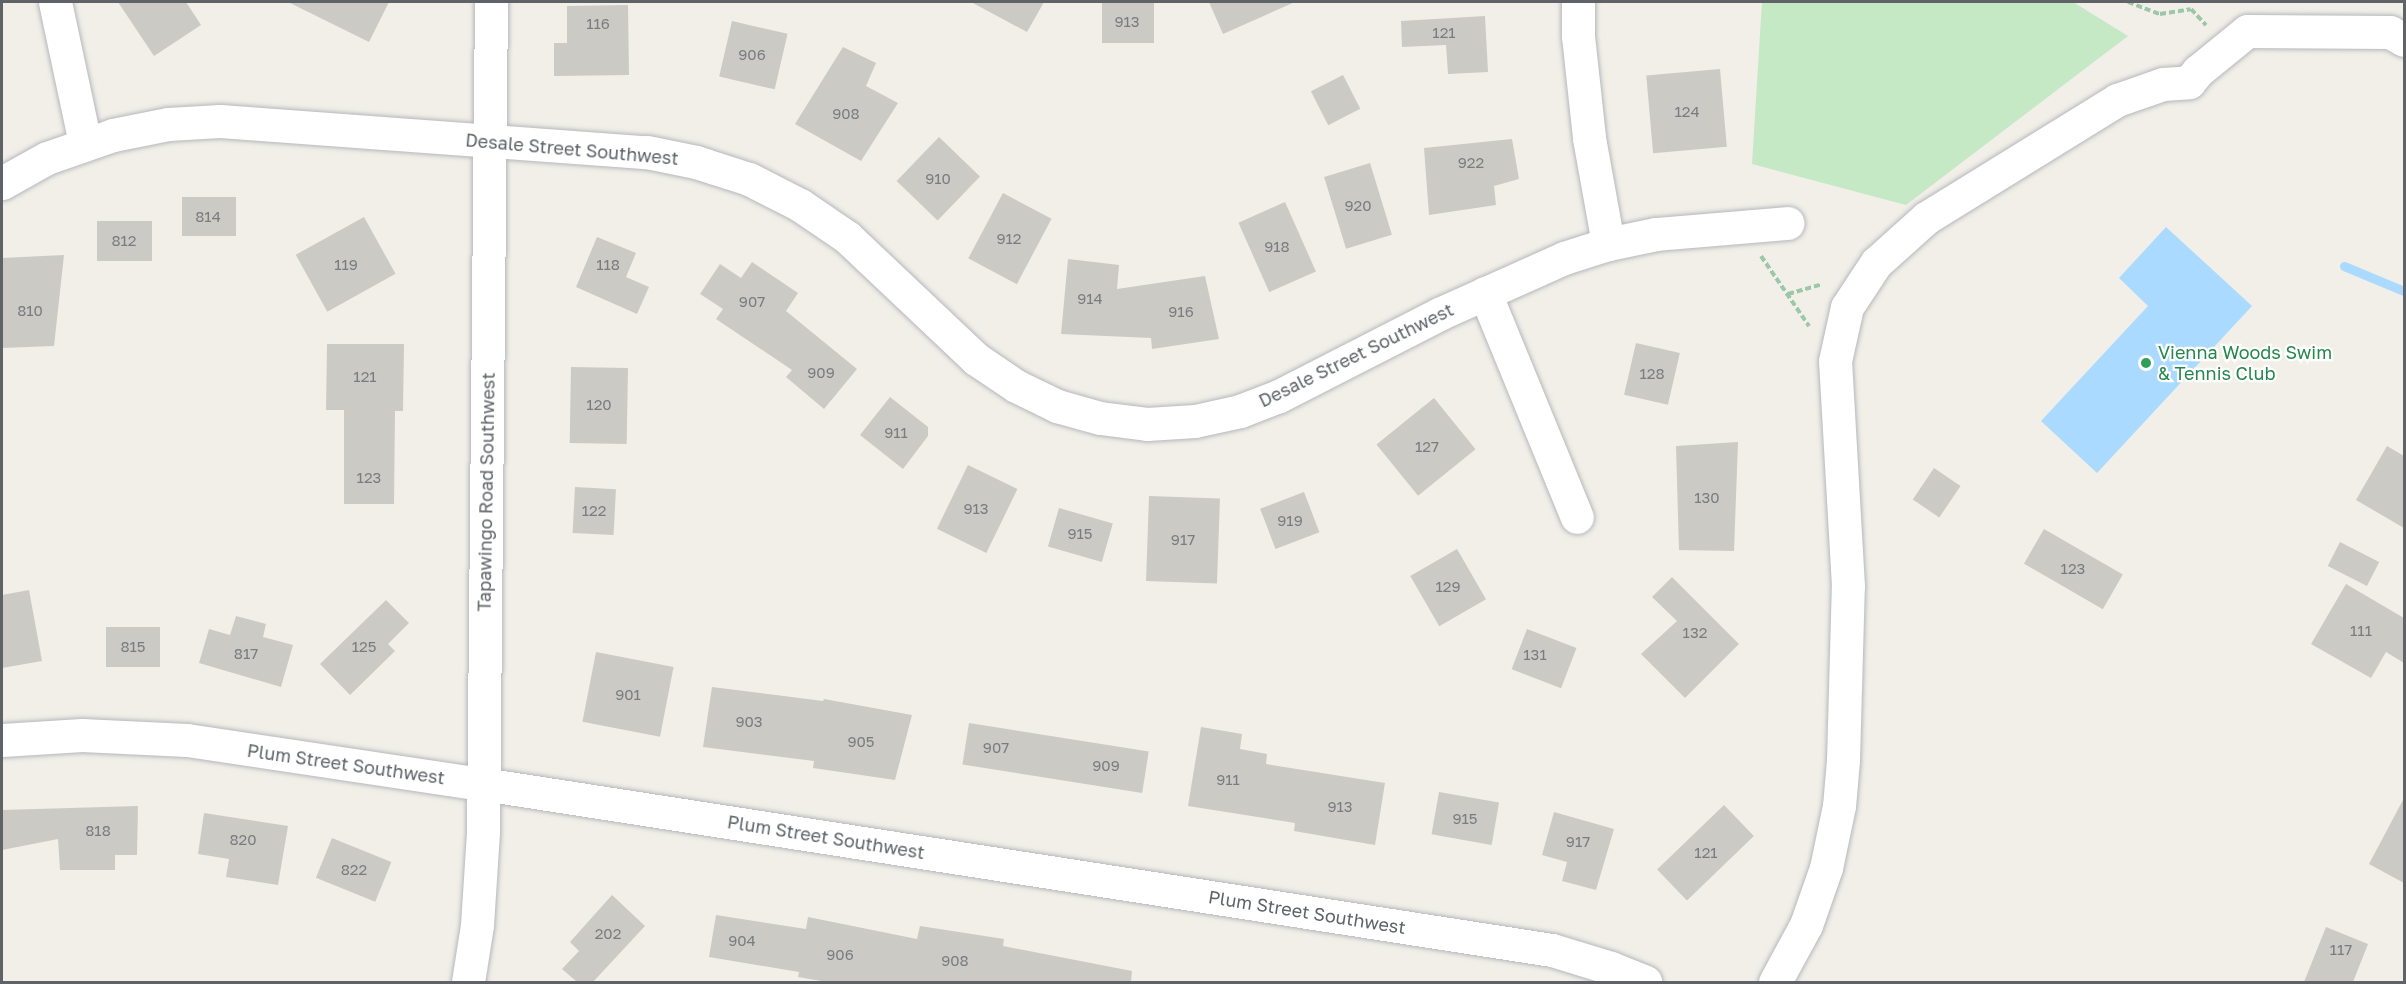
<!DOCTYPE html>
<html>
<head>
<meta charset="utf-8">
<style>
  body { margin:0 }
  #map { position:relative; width:2406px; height:984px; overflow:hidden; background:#f1efe8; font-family:"Golos Text",sans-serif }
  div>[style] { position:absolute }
  .green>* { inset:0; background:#c5e8c5 }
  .water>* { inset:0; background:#aadaff }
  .stream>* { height:9px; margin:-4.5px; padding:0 4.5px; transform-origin:4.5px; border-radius:4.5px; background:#aadaff }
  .building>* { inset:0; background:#cccac5; transform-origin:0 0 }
  .path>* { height:4px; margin-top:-2px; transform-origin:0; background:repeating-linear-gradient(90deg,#9cc7a9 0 6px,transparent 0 9px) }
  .roads { filter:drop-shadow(0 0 2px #b5b8bc) drop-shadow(0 0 2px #b5b8bc) }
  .minor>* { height:33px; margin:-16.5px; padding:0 16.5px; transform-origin:16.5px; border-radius:16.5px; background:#fff }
  .dots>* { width:16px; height:16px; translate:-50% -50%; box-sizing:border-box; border:3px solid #fff; border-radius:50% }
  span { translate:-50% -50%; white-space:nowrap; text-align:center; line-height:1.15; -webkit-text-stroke:4.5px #fff; paint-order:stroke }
  .number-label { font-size:15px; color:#7a7d7f }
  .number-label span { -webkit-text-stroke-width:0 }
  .street-label { font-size:18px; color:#5f6368 }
  .leisure-label { font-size:18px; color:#27864d }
  .left { translate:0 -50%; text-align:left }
  .frame { position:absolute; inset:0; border:3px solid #5f6368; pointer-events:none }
</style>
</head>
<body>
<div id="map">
  <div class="green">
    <i style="clip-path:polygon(1762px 2px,2073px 2px,2128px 36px,1906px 205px,1752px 164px)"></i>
  </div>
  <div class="water">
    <i style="clip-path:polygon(2166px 227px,2252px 306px,2097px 473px,2041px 421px,2148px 306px,2119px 278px)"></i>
  </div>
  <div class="stream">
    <i style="left:2344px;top:266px;width:65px;rotate:22.6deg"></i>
  </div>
  <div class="building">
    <i style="clip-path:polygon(118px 2px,186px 2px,201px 25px,154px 56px)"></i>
    <i style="clip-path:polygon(288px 2px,389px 2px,369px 42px)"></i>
    <i style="clip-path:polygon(971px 2px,1044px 2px,1027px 32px)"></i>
    <i style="left:1102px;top:2px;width:52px;height:41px"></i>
    <i style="clip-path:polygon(1209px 2px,1295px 2px,1223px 34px)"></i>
    <i style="clip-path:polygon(628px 5px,629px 75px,554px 76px,554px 43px,567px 43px,567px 6px)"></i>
    <i style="clip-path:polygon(1485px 16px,1488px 72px,1448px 74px,1446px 45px,1402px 47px,1401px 21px)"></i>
    <i style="left:732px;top:21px;width:57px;height:57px;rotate:13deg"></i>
    <i style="clip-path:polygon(843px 47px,876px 63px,866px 86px,898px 103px,861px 161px,795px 124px)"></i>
    <i style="left:1720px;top:69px;width:78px;height:74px;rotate:85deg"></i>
    <i style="left:1343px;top:75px;width:38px;height:36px;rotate:63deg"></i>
    <i style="left:939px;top:137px;width:57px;height:61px;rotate:44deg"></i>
    <i style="clip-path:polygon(1512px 139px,1519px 179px,1494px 186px,1496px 205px,1429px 215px,1424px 148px)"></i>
    <i style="left:1370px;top:163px;width:75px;height:48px;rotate:73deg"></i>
    <i style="left:1003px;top:193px;width:55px;height:74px;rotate:28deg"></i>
    <i style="left:182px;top:197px;width:54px;height:39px"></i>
    <i style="left:1285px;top:202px;width:76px;height:51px;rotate:66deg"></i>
    <i style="left:364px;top:217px;width:65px;height:78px;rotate:61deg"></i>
    <i style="left:97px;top:221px;width:55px;height:40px"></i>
    <i style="clip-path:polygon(597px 237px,636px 253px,626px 277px,649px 287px,637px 314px,576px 287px)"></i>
    <i style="clip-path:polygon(64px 255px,54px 346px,2px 348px,2px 258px)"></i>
    <i style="clip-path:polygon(1068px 259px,1119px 265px,1117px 289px,1205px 276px,1219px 339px,1152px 349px,1151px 338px,1061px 334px)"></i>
    <i style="clip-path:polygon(752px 262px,798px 293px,786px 311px,857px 369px,824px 409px,786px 377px,792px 370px,716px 319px,723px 309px,700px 294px,720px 264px,741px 278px)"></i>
    <i style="left:1636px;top:343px;width:45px;height:53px;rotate:13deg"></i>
    <i style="clip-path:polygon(327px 344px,404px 344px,403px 411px,395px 411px,394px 504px,344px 504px,344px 410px,326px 410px)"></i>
    <i style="left:571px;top:367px;width:57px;height:76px;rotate:1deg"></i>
    <i style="clip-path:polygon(890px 397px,928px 427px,928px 436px,903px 469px,860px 435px)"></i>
    <i style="left:1434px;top:398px;width:66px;height:74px;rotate:51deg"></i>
    <i style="clip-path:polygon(1738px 442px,1734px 551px,1679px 550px,1676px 446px)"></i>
    <i style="clip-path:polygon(2387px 446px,2404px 456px,2404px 528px,2356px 500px)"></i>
    <i style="left:968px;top:465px;width:55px;height:71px;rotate:26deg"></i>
    <i style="left:1934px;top:468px;width:32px;height:38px;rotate:34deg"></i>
    <i style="left:575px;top:487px;width:41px;height:46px;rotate:3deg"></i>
    <i style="left:1304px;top:492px;width:43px;height:47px;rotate:69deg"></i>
    <i style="left:1149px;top:496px;width:71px;height:85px;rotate:2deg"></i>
    <i style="left:1059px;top:508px;width:56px;height:40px;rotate:16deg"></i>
    <i style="left:2044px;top:529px;width:91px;height:40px;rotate:30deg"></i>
    <i style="left:2340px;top:542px;width:44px;height:27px;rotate:27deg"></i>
    <i style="left:1457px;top:549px;width:58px;height:54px;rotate:60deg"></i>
    <i style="clip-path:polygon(1672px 577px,1739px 644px,1685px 698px,1641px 654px,1677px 621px,1652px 597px)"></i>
    <i style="clip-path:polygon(2346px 584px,2404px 618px,2404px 663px,2386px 652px,2371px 678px,2311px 644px)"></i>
    <i style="clip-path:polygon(29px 590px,42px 661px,2px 668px,2px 595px)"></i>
    <i style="clip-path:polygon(386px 600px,409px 623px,388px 644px,395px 651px,350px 695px,320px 664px)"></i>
    <i style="clip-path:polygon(236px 616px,266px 624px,263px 637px,293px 645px,281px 687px,199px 663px,209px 629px,230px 635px)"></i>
    <i style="left:106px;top:627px;width:54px;height:40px"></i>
    <i style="left:1527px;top:629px;width:53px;height:43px;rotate:21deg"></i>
    <i style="left:596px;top:652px;width:79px;height:71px;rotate:11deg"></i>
    <i style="clip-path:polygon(712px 687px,823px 701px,824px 699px,912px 715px,895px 780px,813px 768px,814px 761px,703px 747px)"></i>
    <i style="left:969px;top:723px;width:182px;height:42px;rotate:9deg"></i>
    <i style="clip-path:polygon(1201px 727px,1242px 734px,1240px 749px,1267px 754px,1266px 764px,1385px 783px,1375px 845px,1294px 831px,1295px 823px,1188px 806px)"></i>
    <i style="left:1439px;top:792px;width:61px;height:43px;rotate:10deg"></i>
    <i style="clip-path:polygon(2404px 798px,2404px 883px,2369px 864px)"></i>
    <i style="left:1724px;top:805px;width:43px;height:93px;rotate:46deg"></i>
    <i style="clip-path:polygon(138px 806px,137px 855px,115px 855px,115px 870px,60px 870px,58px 839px,2px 850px,2px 810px)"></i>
    <i style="clip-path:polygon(1554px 812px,1614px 829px,1596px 890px,1562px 881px,1567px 862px,1542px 855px)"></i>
    <i style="clip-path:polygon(204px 813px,288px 826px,278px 885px,226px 877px,229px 859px,198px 854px)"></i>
    <i style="left:332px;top:838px;width:64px;height:43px;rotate:22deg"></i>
    <i style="clip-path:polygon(612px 895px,645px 926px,593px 982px,577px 982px,562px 969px,579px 951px,570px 942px)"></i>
    <i style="clip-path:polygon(716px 915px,806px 929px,808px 917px,917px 939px,920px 926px,1004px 939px,1003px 946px,1132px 971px,1131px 982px,827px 982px,798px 977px,799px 972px,709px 957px)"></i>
    <i style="clip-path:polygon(2326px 927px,2368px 944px,2353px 982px,2304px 982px)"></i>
  </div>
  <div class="path">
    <i style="left:2128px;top:2px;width:34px;rotate:21deg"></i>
    <i style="left:2160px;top:14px;width:31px;rotate:-9deg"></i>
    <i style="left:2191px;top:9px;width:22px;rotate:47deg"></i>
    <i style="left:1761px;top:256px;width:85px;rotate:55.6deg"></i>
    <i style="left:1788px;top:294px;width:35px;rotate:-16deg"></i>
  </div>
  <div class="roads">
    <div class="minor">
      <i style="left:55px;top:2px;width:144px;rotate:78deg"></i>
      <i style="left:1578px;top:2px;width:34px;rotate:90deg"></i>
      <i style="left:1578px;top:36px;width:103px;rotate:83.8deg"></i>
      <i style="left:1589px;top:138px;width:108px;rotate:79.8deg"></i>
      <i style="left:2px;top:183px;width:51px;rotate:-29.1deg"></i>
      <i style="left:47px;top:158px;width:70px;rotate:-19.2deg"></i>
      <i style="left:113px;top:135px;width:56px;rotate:-11.3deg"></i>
      <i style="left:168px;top:124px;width:52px;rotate:-3.3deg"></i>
      <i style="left:220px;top:121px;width:428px;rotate:4.2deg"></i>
      <i style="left:647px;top:152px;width:50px;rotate:11.5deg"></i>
      <i style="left:696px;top:162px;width:56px;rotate:17.8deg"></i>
      <i style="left:749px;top:179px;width:57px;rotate:27deg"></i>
      <i style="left:800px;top:205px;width:57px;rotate:34.2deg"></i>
      <i style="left:847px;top:237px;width:178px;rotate:43.4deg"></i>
      <i style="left:976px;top:359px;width:48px;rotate:34deg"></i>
      <i style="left:1016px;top:386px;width:46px;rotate:26deg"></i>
      <i style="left:1057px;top:406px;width:45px;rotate:15.6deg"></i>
      <i style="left:1100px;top:418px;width:47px;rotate:7.3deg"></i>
      <i style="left:1147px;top:424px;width:48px;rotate:-3.6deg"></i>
      <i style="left:1195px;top:421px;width:46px;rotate:-12.5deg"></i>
      <i style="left:1240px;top:411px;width:42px;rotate:-21deg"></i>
      <i style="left:1279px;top:396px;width:180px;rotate:-27.1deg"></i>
      <i style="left:1439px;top:314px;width:137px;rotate:-24.1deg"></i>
      <i style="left:1564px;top:258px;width:46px;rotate:-17.7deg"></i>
      <i style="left:1608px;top:244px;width:49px;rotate:-11.8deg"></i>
      <i style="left:1656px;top:234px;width:132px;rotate:-4.8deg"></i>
      <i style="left:1485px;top:293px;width:242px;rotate:67.7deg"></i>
      <i style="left:2px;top:740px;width:80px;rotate:-3.6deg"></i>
      <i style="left:82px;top:735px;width:105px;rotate:2.7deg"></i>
      <i style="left:187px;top:740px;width:299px;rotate:8.5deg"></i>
      <i style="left:483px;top:784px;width:1082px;rotate:8.83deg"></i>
      <i style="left:1552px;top:950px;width:62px;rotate:17deg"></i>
      <i style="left:1611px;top:968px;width:37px;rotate:22deg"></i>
      <i style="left:468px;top:982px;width:58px;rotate:-81deg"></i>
      <i style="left:477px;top:925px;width:94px;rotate:-86.3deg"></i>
      <i style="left:483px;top:831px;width:829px;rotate:-89.45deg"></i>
      <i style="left:1775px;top:982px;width:65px;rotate:-61.5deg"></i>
      <i style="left:1806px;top:925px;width:60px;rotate:-70.7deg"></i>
      <i style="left:1826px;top:868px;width:63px;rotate:-78.2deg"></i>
      <i style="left:1839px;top:806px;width:46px;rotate:-85deg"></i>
      <i style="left:1843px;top:760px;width:174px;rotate:-88.4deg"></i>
      <i style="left:1848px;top:586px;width:225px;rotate:-93.3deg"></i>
      <i style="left:1835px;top:361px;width:55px;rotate:-77.5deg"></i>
      <i style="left:1847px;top:307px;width:53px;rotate:-56.6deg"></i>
      <i style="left:1876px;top:263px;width:67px;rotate:-42deg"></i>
      <i style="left:1926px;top:218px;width:225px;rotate:-31.7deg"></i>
      <i style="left:2117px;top:100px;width:49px;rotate:-19.2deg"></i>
      <i style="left:2163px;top:84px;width:26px;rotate:-4deg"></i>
      <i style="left:2189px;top:82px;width:14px;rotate:-51deg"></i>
      <i style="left:2198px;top:71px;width:63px;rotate:-39.2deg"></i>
      <i style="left:2247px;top:31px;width:143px;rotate:0.4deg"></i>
      <i style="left:2390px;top:32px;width:16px;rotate:30deg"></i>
    </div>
  </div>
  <div class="dots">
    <i style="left:2146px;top:363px;background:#2e9e5b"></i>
  </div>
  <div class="number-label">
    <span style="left:1127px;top:22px">913</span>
    <span style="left:598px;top:24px">116</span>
    <span style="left:1444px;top:33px">121</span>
    <span style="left:752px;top:55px">906</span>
    <span style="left:1687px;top:112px">124</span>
    <span style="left:846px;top:114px">908</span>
    <span style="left:1471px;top:163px">922</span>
    <span style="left:938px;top:179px">910</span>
    <span style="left:1358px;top:206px">920</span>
    <span style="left:208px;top:217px">814</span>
    <span style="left:1009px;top:239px">912</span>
    <span style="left:124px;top:241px">812</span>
    <span style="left:1277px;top:247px">918</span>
    <span style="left:346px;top:265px">119</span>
    <span style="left:608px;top:265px">118</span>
    <span style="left:1090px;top:299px">914</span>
    <span style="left:752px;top:302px">907</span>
    <span style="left:30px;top:311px">810</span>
    <span style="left:1181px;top:312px">916</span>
    <span style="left:821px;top:373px">909</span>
    <span style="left:1652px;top:374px">128</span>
    <span style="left:365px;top:377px">121</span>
    <span style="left:599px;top:405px">120</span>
    <span style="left:896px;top:433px">911</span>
    <span style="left:1427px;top:447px">127</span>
    <span style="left:369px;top:478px">123</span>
    <span style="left:1707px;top:498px">130</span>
    <span style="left:976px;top:509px">913</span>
    <span style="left:594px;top:511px">122</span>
    <span style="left:1290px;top:521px">919</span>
    <span style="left:1080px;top:534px">915</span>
    <span style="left:1183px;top:540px">917</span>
    <span style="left:2073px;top:569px">123</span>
    <span style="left:1448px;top:587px">129</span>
    <span style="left:2361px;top:631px">111</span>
    <span style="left:1695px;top:633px">132</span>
    <span style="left:133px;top:647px">815</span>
    <span style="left:364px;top:647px">125</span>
    <span style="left:246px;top:654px">817</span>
    <span style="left:1535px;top:655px">131</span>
    <span style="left:628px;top:695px">901</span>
    <span style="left:749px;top:722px">903</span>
    <span style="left:861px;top:742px">905</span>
    <span style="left:996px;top:748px">907</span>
    <span style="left:1106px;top:766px">909</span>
    <span style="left:1228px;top:780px">911</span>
    <span style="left:1340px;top:807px">913</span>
    <span style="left:1465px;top:819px">915</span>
    <span style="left:98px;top:831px">818</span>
    <span style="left:243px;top:840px">820</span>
    <span style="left:1578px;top:842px">917</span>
    <span style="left:1706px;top:853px">121</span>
    <span style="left:354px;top:870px">822</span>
    <span style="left:608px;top:934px">202</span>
    <span style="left:742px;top:941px">904</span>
    <span style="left:2341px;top:950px">117</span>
    <span style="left:840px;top:955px">906</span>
    <span style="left:955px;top:961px">908</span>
  </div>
  <div class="street-label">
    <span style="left:572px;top:149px;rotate:5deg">Desale Street Southwest</span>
    <span style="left:1356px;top:355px;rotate:-26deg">Desale Street Southwest</span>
    <span style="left:486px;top:492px;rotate:-89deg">Tapawingo Road Southwest</span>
    <span style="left:346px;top:764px;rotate:8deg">Plum Street Southwest</span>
    <span style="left:826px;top:837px;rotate:9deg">Plum Street Southwest</span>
    <span style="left:1307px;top:912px;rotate:9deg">Plum Street Southwest</span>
  </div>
  <div class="leisure-label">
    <span class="left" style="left:2158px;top:363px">Vienna Woods Swim<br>&amp; Tennis Club</span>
  </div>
  <div class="frame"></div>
</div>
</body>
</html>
